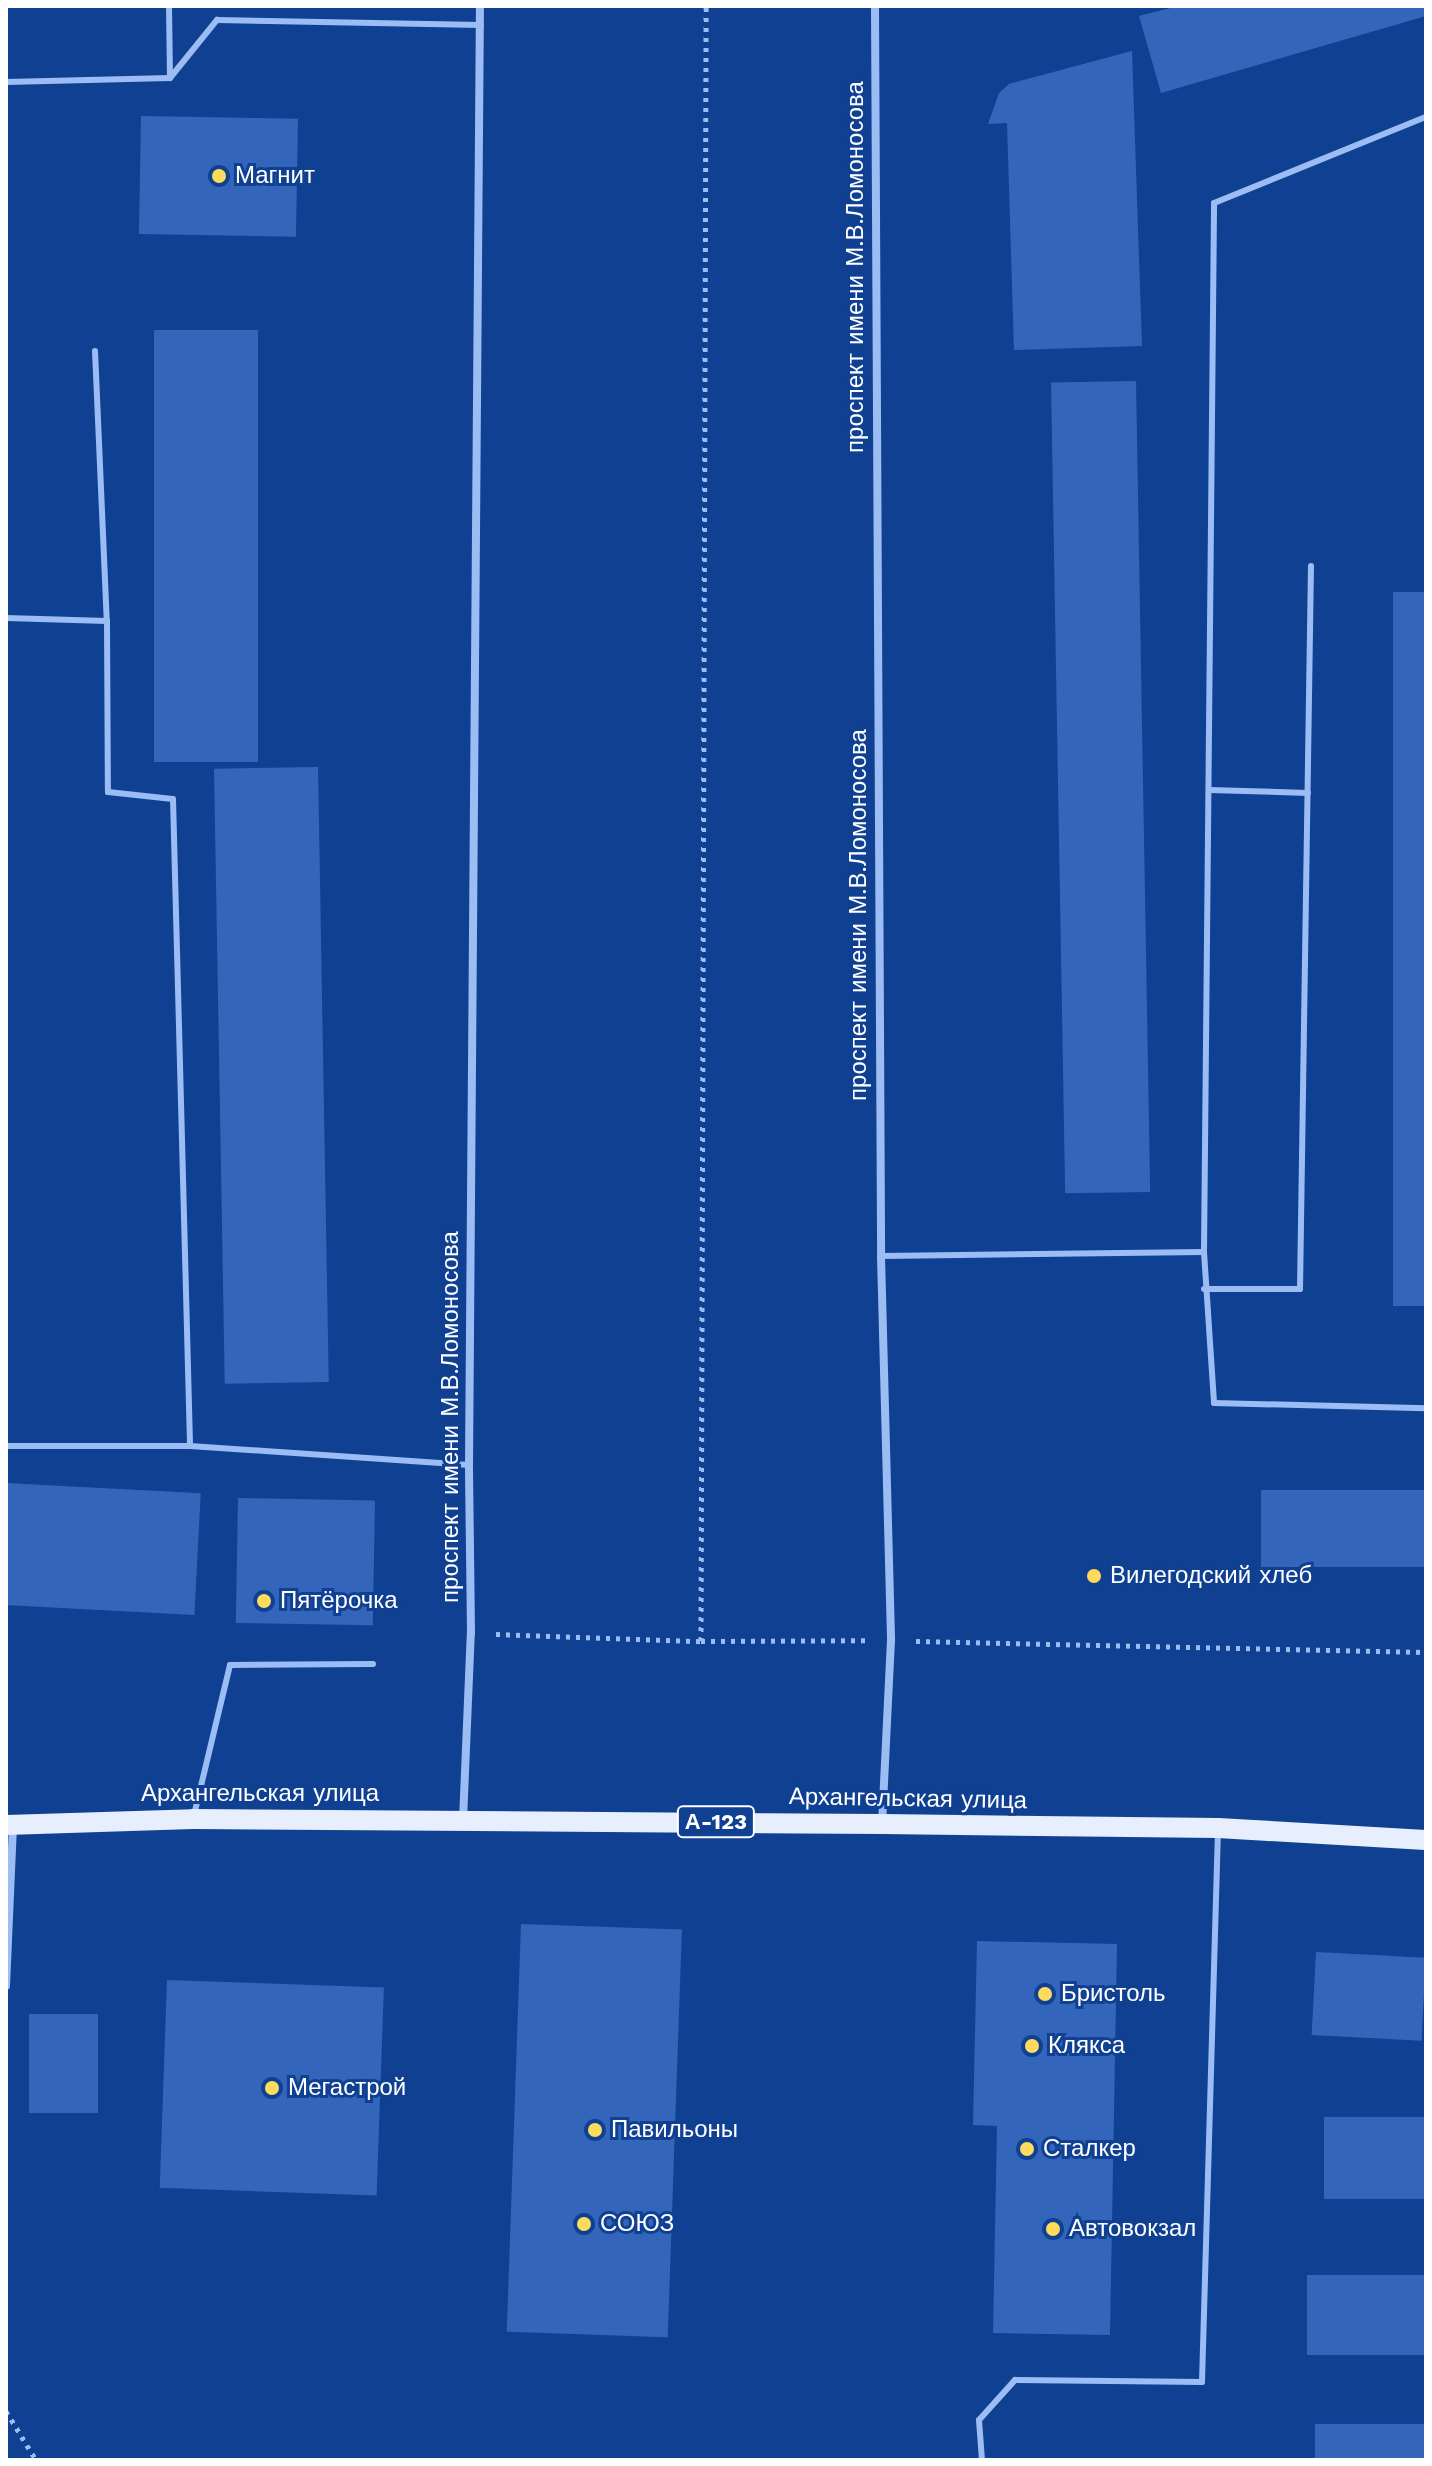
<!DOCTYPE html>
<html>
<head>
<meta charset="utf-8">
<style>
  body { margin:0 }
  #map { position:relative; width:1432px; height:2466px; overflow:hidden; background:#0f4092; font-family:"Work Sans",sans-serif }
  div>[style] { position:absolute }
  .building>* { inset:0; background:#3366ba; transform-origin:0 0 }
  .path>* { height:5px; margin-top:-2.5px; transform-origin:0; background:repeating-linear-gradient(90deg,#9bbdf4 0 4px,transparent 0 10px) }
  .lane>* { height:6px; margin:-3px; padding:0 3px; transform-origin:3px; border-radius:3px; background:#9bbdf4 }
  .street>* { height:8px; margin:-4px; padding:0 4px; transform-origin:4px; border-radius:4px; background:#9bbdf4 }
  .primary>* { height:20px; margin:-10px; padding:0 10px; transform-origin:10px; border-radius:10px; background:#e7efff }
  .dots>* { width:22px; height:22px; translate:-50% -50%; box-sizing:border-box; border:4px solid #0f4092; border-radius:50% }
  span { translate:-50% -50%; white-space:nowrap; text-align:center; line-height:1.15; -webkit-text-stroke:6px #0f4092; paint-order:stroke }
  .shield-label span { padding:2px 6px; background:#0f4092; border:2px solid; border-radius:6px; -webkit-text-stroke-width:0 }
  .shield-label { font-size:22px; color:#fff; font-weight:700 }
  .poi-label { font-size:24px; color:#fff }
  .left { translate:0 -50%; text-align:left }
  .street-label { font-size:24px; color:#fff }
  .frame { position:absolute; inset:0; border:8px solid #fff; pointer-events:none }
</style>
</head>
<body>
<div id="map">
  <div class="building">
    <i style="clip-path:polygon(1178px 6px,1426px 6px,1426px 16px,1161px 93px,1139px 16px)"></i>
    <i style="clip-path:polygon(1132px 51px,1142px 346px,1014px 350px,1007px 123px,988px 124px,999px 93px,1009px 84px)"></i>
    <i style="left:141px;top:116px;width:157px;height:118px;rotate:1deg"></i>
    <i style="left:258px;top:330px;width:432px;height:104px;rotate:90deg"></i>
    <i style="left:1136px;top:381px;width:811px;height:85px;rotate:89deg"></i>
    <i style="left:1426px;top:592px;width:714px;height:33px;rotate:90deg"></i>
    <i style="left:318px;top:767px;width:615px;height:104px;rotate:89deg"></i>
    <i style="left:6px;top:1483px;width:195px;height:122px;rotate:3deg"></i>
    <i style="left:1261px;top:1490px;width:165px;height:77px"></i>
    <i style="left:238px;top:1498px;width:137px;height:125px;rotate:1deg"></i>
    <i style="left:521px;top:1924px;width:161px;height:408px;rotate:2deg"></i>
    <i style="clip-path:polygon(977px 1941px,1117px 1944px,1110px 2335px,993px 2333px,997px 2126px,973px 2125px)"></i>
    <i style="left:1316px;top:1952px;width:110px;height:83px;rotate:3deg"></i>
    <i style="left:167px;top:1980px;width:217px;height:208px;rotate:2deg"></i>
    <i style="left:29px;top:2014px;width:69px;height:99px"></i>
    <i style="left:1426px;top:2117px;width:82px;height:102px;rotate:90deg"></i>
    <i style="left:1426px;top:2275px;width:80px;height:119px;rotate:90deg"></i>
    <i style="left:1426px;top:2424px;width:36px;height:111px;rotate:90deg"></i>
  </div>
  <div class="path">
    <i style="left:496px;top:1634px;width:205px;rotate:2deg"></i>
    <i style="left:701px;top:1641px;width:165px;rotate:-0.3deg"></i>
    <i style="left:701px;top:1641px;width:1635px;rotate:-89.82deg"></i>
    <i style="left:916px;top:1641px;width:510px;rotate:1.24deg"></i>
    <i style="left:6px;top:2411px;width:57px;rotate:58.5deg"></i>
  </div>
  <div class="lane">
    <i style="left:169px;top:6px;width:72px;rotate:89.2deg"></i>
    <i style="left:6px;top:82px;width:164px;rotate:-1.4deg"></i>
    <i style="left:170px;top:78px;width:75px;rotate:-51deg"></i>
    <i style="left:217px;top:20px;width:264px;rotate:1.1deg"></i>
    <i style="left:95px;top:351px;width:270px;rotate:87.5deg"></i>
    <i style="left:107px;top:621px;width:171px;rotate:89.7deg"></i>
    <i style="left:108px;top:792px;width:65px;rotate:6.1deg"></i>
    <i style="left:173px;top:799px;width:647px;rotate:88.49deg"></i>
    <i style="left:190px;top:1446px;width:280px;rotate:3.9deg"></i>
    <i style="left:6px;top:618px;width:101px;rotate:1.7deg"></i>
    <i style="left:1209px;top:790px;width:99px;rotate:1.7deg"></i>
    <i style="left:1204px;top:1252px;width:1049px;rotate:-89.45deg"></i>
    <i style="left:1214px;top:203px;width:229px;rotate:-22.1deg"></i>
    <i style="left:881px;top:1256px;width:323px;rotate:-0.7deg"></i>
    <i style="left:1204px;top:1252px;width:151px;rotate:86.2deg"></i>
    <i style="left:1214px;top:1403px;width:212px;rotate:1.4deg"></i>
    <i style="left:1204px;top:1289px;width:96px"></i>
    <i style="left:1300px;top:1289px;width:723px;rotate:-89.13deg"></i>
    <i style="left:6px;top:1446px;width:184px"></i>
    <i style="left:194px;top:1815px;width:154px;rotate:-76.5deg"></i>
    <i style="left:230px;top:1665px;width:143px;rotate:-0.4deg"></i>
    <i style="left:982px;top:2460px;width:40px;rotate:-94.3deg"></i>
    <i style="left:979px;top:2420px;width:54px;rotate:-48deg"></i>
    <i style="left:1015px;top:2380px;width:187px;rotate:0.6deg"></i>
    <i style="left:1202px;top:2382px;width:551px;rotate:-88.34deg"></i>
  </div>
  <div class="street">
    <i style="left:875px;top:6px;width:1250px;rotate:89.72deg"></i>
    <i style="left:881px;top:1256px;width:384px;rotate:88.5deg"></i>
    <i style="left:891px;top:1640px;width:183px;rotate:92.8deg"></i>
    <i style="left:463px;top:1820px;width:187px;rotate:-87.6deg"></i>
    <i style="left:471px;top:1633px;width:168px;rotate:-90.7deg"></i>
    <i style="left:469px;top:1465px;width:1459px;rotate:-89.57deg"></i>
    <i style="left:6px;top:1986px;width:161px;rotate:-87.5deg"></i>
  </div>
  <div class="primary">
    <i style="left:6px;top:1825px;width:187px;rotate:-1.8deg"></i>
    <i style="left:193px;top:1819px;width:689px;rotate:0.42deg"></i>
    <i style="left:882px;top:1824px;width:336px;rotate:0.7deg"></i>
    <i style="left:1218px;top:1828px;width:208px;rotate:3.3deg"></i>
  </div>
  <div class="dots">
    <i style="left:219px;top:176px;background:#ffdb5d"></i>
    <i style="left:1094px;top:1576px;background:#ffdb5d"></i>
    <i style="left:264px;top:1601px;background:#ffdb5d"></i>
    <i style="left:1045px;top:1994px;background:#ffdb5d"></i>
    <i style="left:1032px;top:2046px;background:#ffdb5d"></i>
    <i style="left:272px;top:2088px;background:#ffdb5d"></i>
    <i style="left:595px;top:2130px;background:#ffdb5d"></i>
    <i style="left:1027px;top:2149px;background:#ffdb5d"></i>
    <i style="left:584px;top:2224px;background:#ffdb5d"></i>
    <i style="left:1053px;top:2229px;background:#ffdb5d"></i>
  </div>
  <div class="shield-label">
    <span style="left:716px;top:1822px">А-123</span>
  </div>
  <div class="poi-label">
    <span class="left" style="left:235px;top:176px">Магнит</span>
    <span class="left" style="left:1110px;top:1576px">Вилегодский хлеб</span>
    <span class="left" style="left:280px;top:1601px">Пятёрочка</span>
    <span class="left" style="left:1061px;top:1994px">Бристоль</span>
    <span class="left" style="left:1048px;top:2046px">Клякса</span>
    <span class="left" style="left:288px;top:2088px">Мегастрой</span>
    <span class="left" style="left:611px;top:2130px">Павильоны</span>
    <span class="left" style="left:1043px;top:2149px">Сталкер</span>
    <span class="left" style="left:600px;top:2224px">СОЮЗ</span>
    <span class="left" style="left:1069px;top:2229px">Автовокзал</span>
  </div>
  <div class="street-label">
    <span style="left:856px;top:267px;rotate:-90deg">проспект имени М.В.Ломоносова</span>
    <span style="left:859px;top:915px;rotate:-90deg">проспект имени М.В.Ломоносова</span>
    <span style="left:451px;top:1417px;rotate:-90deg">проспект имени М.В.Ломоносова</span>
    <span style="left:260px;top:1794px">Архангельская улица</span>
    <span style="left:908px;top:1799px;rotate:1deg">Архангельская улица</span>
  </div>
  <div class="frame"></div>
</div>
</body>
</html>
